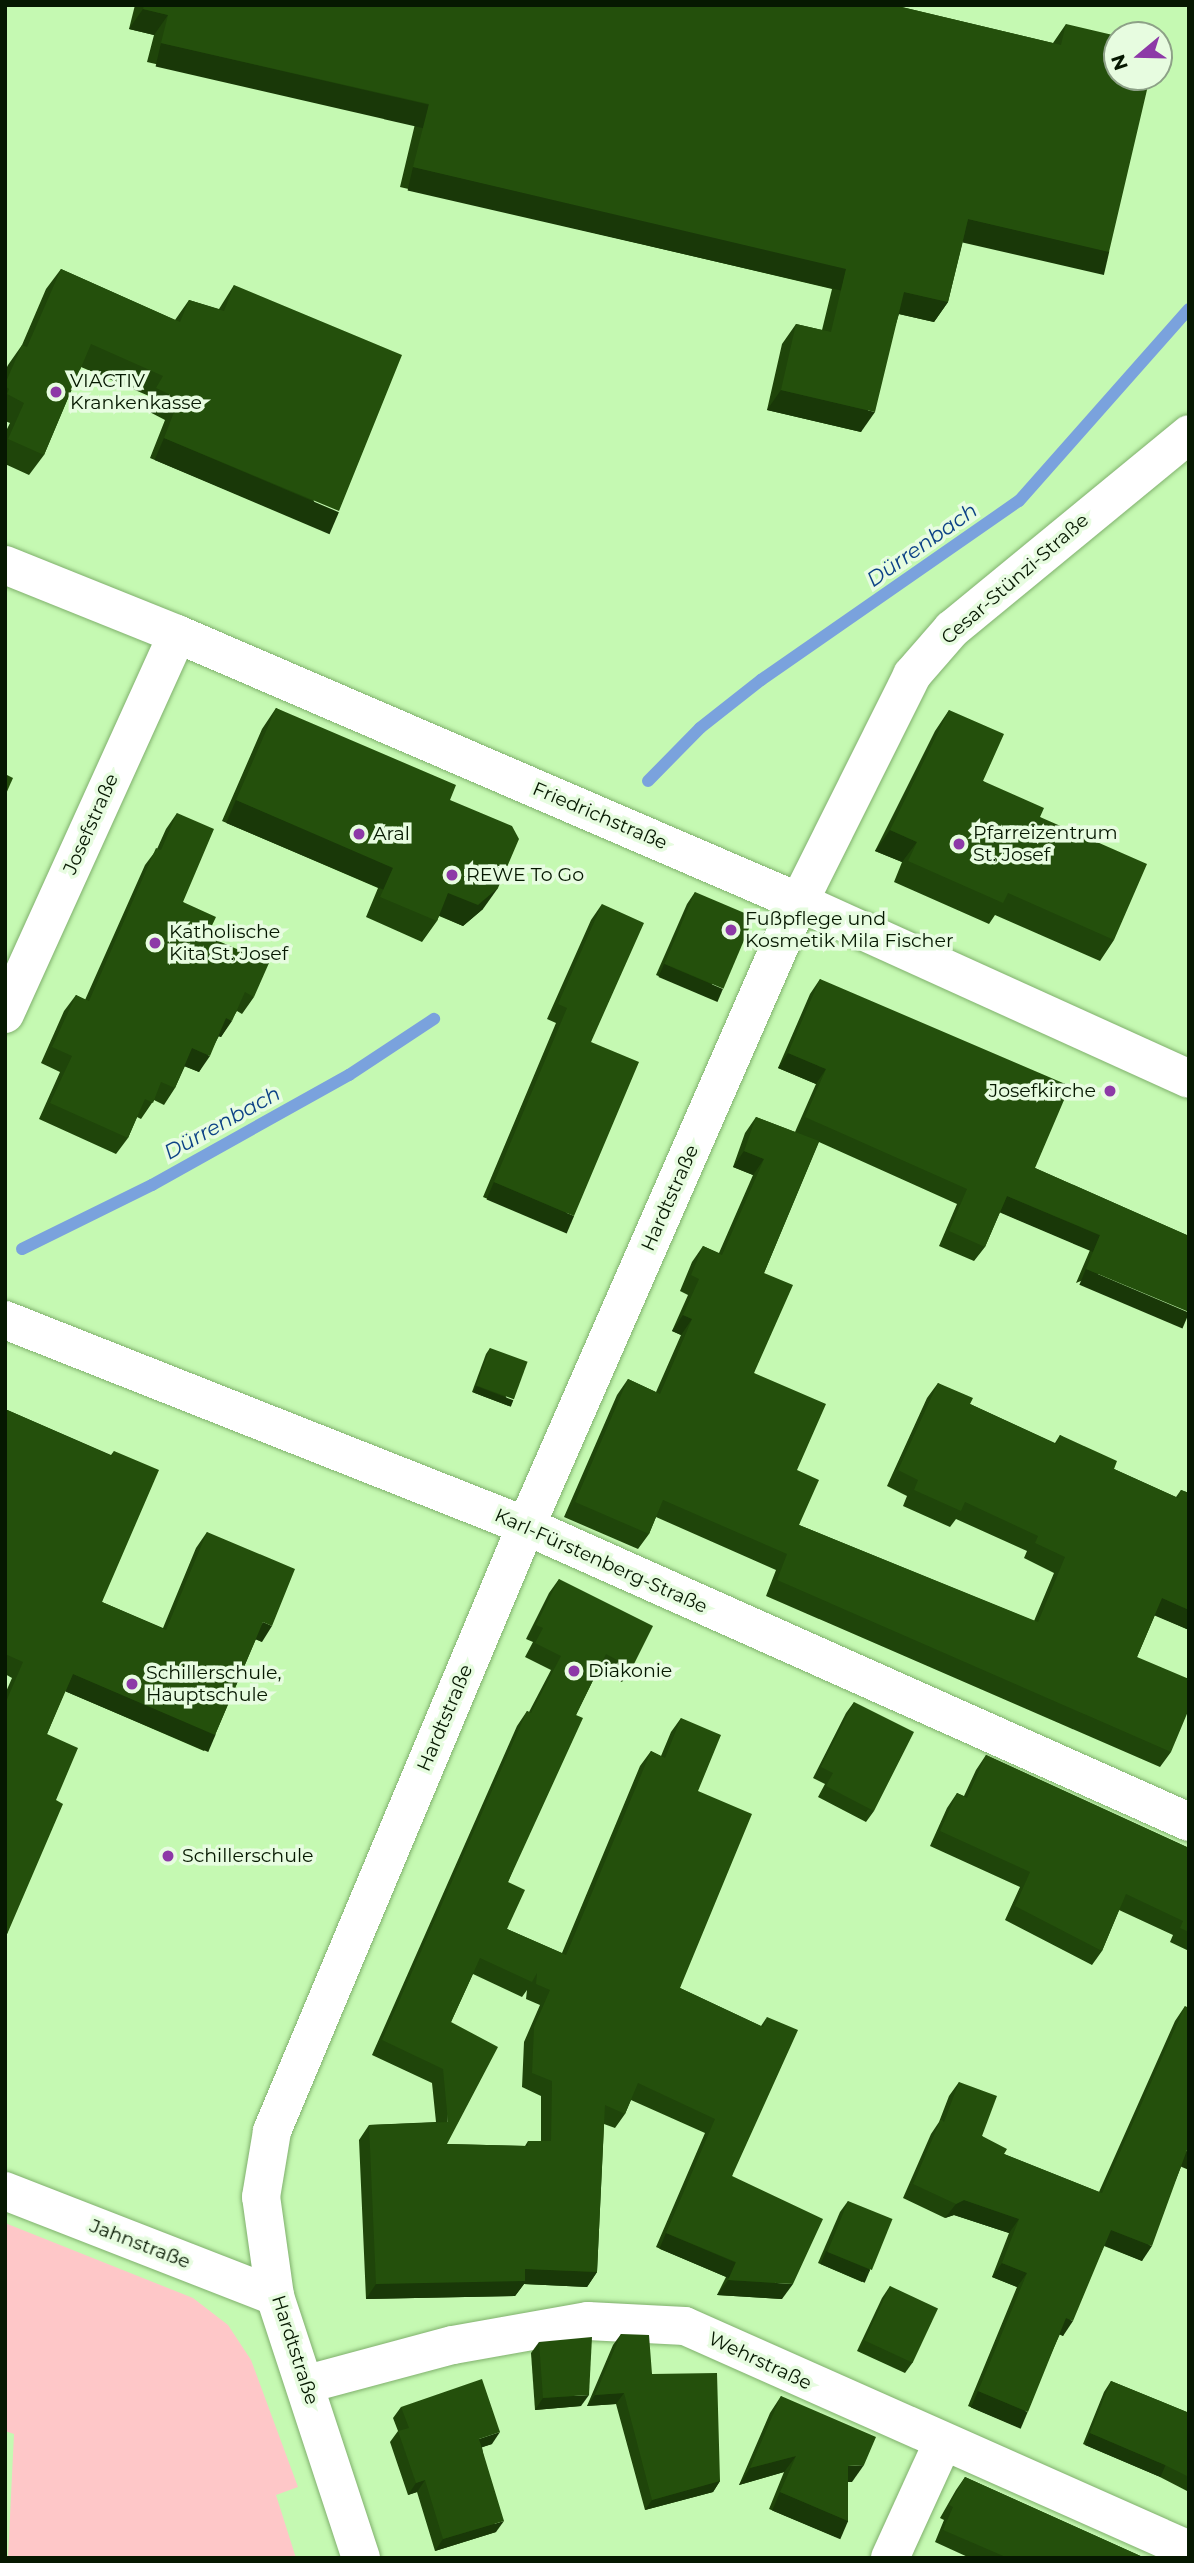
<!DOCTYPE html>
<html>
<head>
<meta charset="utf-8">
<style>
  body { margin:0 }
  #map { position:relative; width:1194px; height:2563px; overflow:hidden; background:#c5f9b2; font-family:Montserrat,sans-serif }
  div>[style] { position:absolute }
  .green>* { inset:0; background:#fec7c8 }
  .stream>* { height:12px; margin:-6px; padding:0 6px; transform-origin:6px; border-radius:6px; background:#7aa2dd }
  .roads { filter:drop-shadow(0 0 2px #80b06d) drop-shadow(0 0 2px #80b06d) }
  .street>* { height:38px; margin:-19px; padding:0 19px; transform-origin:19px; border-radius:19px; background:#fff }
  .secondary>* { height:38px; margin:-19px; padding:0 19px; transform-origin:19px; border-radius:19px; background:#fff }
  .primary>* { height:38px; margin:-19px; padding:0 19px; transform-origin:19px; border-radius:19px; background:#fff }
  .wall>* { inset:0; background:#1f450a }
  .shaded-wall>* { inset:0; background:#193808; transform-origin:0 0 }
  .building>* { inset:0; background:#24500c; transform-origin:0 0 }
  .dots>* { width:19px; height:19px; translate:-50% -50%; box-sizing:border-box; border:4px solid #e7fce0; border-radius:50% }
  span { translate:-50% -50%; white-space:nowrap; text-align:center; line-height:1.15; -webkit-text-stroke:7px #e7fce0; paint-order:stroke }
  .poi-label { font-size:19px; color:#061801 }
  .left { translate:0 -50%; text-align:left }
  .right { translate:-100% -50%; text-align:right }
  .street-label { font-size:19px; color:#061801 }
  .water-label { font-size:21px; color:#0c4286; font-style:italic }
  .frame { position:absolute; inset:0; border:7px solid #061801; pointer-events:none }
  .north { position:absolute; left:1103px; top:21px; width:70px; height:70px; box-sizing:border-box; background:#e7fce0; border:2px solid #8da187; border-radius:50%; rotate:251deg; font-size:19px; font-weight:700; line-height:28px; text-align:center; color:#061801 }
  .north::after { content:''; display:block; margin:auto; width:24px; height:32px; background:#8d39a7; clip-path:polygon(50% 0,100% 100%,50% 72%,0 100%) }
</style>
</head>
<body>
<div id="map">
  <div class="green">
    <i style="clip-path:polygon(5px 2223px,193px 2298px,228px 2325px,251px 2360px,298px 2487px,276px 2495px,296px 2558px,8px 2558px,14px 2434px,5px 2431px)"></i>
  </div>
  <div class="stream">
    <i style="left:648px;top:781px;width:74px;rotate:-45.5deg"></i>
    <i style="left:700px;top:728px;width:78px;rotate:-38.2deg"></i>
    <i style="left:761px;top:680px;width:314px;rotate:-34.8deg"></i>
    <i style="left:1019px;top:501px;width:256px;rotate:-48.5deg"></i>
    <i style="left:22px;top:1249px;width:145px;rotate:-26.2deg"></i>
    <i style="left:152px;top:1185px;width:226px;rotate:-29.2deg"></i>
    <i style="left:349px;top:1075px;width:102px;rotate:-33.4deg"></i>
  </div>
  <div class="roads">
    <div class="street">
      <i style="left:799px;top:902px;width:254px;rotate:-63.5deg"></i>
      <i style="left:912px;top:675px;width:61px;rotate:-49deg"></i>
      <i style="left:952px;top:629px;width:307px;rotate:-39.4deg"></i>
      <i style="left:5px;top:1014px;width:417px;rotate:-65.6deg"></i>
      <i style="left:5px;top:1320px;width:560px;rotate:21.57deg"></i>
      <i style="left:526px;top:1526px;width:726px;rotate:24.06deg"></i>
      <i style="left:5px;top:2191px;width:290px;rotate:21.3deg"></i>
      <i style="left:307px;top:2384px;width:151px;rotate:-15deg"></i>
      <i style="left:453px;top:2345px;width:137px;rotate:-10.1deg"></i>
      <i style="left:588px;top:2321px;width:97px;rotate:3deg"></i>
      <i style="left:685px;top:2326px;width:552px;rotate:23.96deg"></i>
      <i style="left:890px;top:2558px;width:125px;rotate:-65.5deg"></i>
    </div>
    <div class="secondary">
      <i style="left:361px;top:2558px;width:276px;rotate:-108.2deg"></i>
      <i style="left:275px;top:2296px;width:100px;rotate:-98deg"></i>
      <i style="left:261px;top:2197px;width:67px;rotate:-80.5deg"></i>
      <i style="left:272px;top:2131px;width:656px;rotate:-67.23deg"></i>
      <i style="left:526px;top:1526px;width:681px;rotate:-66.37deg"></i>
    </div>
    <div class="primary">
      <i style="left:5px;top:565px;width:185px;rotate:21.9deg"></i>
      <i style="left:177px;top:634px;width:677px;rotate:23.31deg"></i>
      <i style="left:799px;top:902px;width:428px;rotate:24.4deg"></i>
    </div>
  </div>
  <div class="wall">
    <i style="clip-path:polygon(135px 5px,893px 5px,1053px 43px,1066px 24px,1109px 252px,1095px 272px,963px 241px,948px 302px,934px 322px,899px 314px,861px 432px,767px 410px,782px 344px,796px 324px,822px 330px,832px 289px,400px 187px,415px 124px,147px 62px,154px 35px,129px 29px)"></i>
    <i style="clip-path:polygon(61px 269px,175px 320px,189px 300px,219px 309px,234px 285px,325px 531px,150px 458px,165px 420px,142px 408px,149px 396px,81px 367px,44px 455px,29px 475px,5px 464px,5px 433px,10px 423px,5px 421px,5px 371px,8px 365px,22px 345px,46px 289px)"></i>
    <i style="clip-path:polygon(276px 708px,450px 800px,483px 909px,463px 926px,439px 916px,437px 921px,422px 942px,366px 917px,378px 888px,222px 821px,262px 729px)"></i>
    <i style="clip-path:polygon(949px 710px,983px 781px,1040px 817px,1114px 940px,1100px 961px,995px 915px,989px 924px,894px 882px,902px 862px,875px 851px,935px 731px)"></i>
    <i style="clip-path:polygon(177px 813px,183px 902px,254px 997px,242px 1014px,237px 1011px,221px 1037px,219px 1036px,199px 1072px,185px 1066px,175px 1088px,164px 1105px,154px 1100px,141px 1119px,137px 1117px,128px 1138px,116px 1154px,39px 1119px,60px 1072px,41px 1063px,64px 1011px,76px 995px,85px 1000px,145px 865px,157px 849px,166px 829px)"></i>
    <i style="clip-path:polygon(695px 892px,715px 1000px,656px 975px,687px 904px)"></i>
    <i style="clip-path:polygon(602px 904px,591px 1042px,564px 1231px,483px 1197px,556px 1023px,547px 1019px,591px 920px)"></i>
    <i style="clip-path:polygon(820px 979px,1035px 1168px,1189px 1236px,1076px 1283px,1090px 1250px,1000px 1212px,985px 1247px,974px 1261px,939px 1246px,957px 1204px,819px 1142px,764px 1273px,754px 1373px,797px 1470px,799px 1525px,1034px 1621px,1054px 1573px,1024px 1558px,1027px 1551px,956px 1519px,950px 1527px,903px 1506px,907px 1496px,887px 1486px,927px 1398px,938px 1383px,970px 1404px,1055px 1443px,1060px 1435px,1114px 1469px,1176px 1497px,1181px 1490px,1189px 1493px,1189px 1630px,1155px 1615px,1137px 1657px,1171px 1752px,1160px 1767px,766px 1596px,776px 1570px,656px 1517px,649px 1534px,638px 1549px,564px 1517px,617px 1395px,628px 1379px,656px 1392px,681px 1335px,672px 1331px,688px 1295px,680px 1291px,692px 1262px,703px 1246px,719px 1253px,753px 1175px,733px 1167px,745px 1133px,756px 1117px,795px 1132px,816px 1084px,778px 1068px,810px 994px)"></i>
    <i style="clip-path:polygon(490px 1348px,509px 1406px,472px 1392px,486px 1354px)"></i>
    <i style="clip-path:polygon(5px 1409px,111px 1455px,114px 1451px,102px 1602px,163px 1628px,196px 1548px,207px 1532px,262px 1642px,256px 1639px,215px 1735px,204px 1751px,65px 1691px,47px 1734px,56px 1800px,5px 1939px,5px 1694px,12px 1678px,5px 1674px)"></i>
    <i style="clip-path:polygon(evenodd,559px 1579px,632px 1668px,622px 1682px,598px 1670px,576px 1715px,508px 1882px,507px 1929px,562px 1953px,640px 1766px,651px 1751px,661px 1756px,671px 1732px,681px 1718px,698px 1791px,680px 1988px,761px 2026px,767px 2017px,732px 2176px,782px 2299px,717px 2295px,726px 2277px,656px 2247px,705px 2133px,631px 2100px,625px 2114px,615px 2128px,604px 2124px,597px 2272px,587px 2287px,524px 2284px,515px 2296px,366px 2299px,359px 2140px,369px 2125px,436px 2122px,432px 2083px,372px 2055px,517px 1726px,527px 1711px,529px 1712px,551px 1670px,525px 1657px,533px 1642px,526px 1639px,549px 1593px,559px 1579px,473px 1974px,522px 1997px,527px 1990px,526px 1999px,540px 2005px,524px 2042px,522px 2087px,541px 2096px,541px 2141px,528px 2141px,525px 2146px,447px 2144px,451px 2022px,473px 1974px)"></i>
    <i style="clip-path:polygon(854px 1702px,874px 1811px,866px 1822px,818px 1797px,825px 1784px,813px 1778px,846px 1713px)"></i>
    <i style="clip-path:polygon(986px 1755px,1189px 1848px,1189px 1951px,1170px 1942px,1173px 1935px,1119px 1910px,1102px 1951px,1092px 1965px,1005px 1920px,1020px 1887px,930px 1846px,947px 1808px,957px 1793px,964px 1796px,976px 1770px)"></i>
    <i style="clip-path:polygon(1185px 2006px,1181px 2167px,1142px 2261px,1104px 2246px,1063px 2336px,1060px 2334px,1018px 2427px,968px 2406px,1017px 2287px,992px 2277px,1009px 2233px,954px 2215px,945px 2218px,903px 2198px,931px 2134px,939px 2122px,949px 2096px,959px 2082px,982px 2136px,1004px 2154px,1099px 2192px,1175px 2021px)"></i>
    <i style="clip-path:polygon(848px 2201px,870px 2270px,862px 2282px,818px 2263px,840px 2212px)"></i>
    <i style="clip-path:polygon(890px 2286px,913px 2362px,905px 2373px,857px 2351px,882px 2298px)"></i>
    <i style="clip-path:polygon(621px 2334px,652px 2374px,720px 2481px,713px 2492px,645px 2510px,616px 2404px,587px 2406px,613px 2345px)"></i>
    <i style="clip-path:polygon(539px 2342px,581px 2406px,535px 2410px,531px 2353px)"></i>
    <i style="clip-path:polygon(1111px 2381px,1187px 2412px,1189px 2407px,1189px 2492px,1158px 2476px,1083px 2444px,1104px 2392px)"></i>
    <i style="clip-path:polygon(781px 2396px,852px 2482px,848px 2482px,848px 2521px,836px 2537px,769px 2509px,784px 2472px,739px 2485px,770px 2413px)"></i>
    <i style="clip-path:polygon(401px 2407px,492px 2444px,482px 2447px,496px 2532px,435px 2551px,417px 2492px,408px 2495px,390px 2442px,398px 2431px,393px 2418px)"></i>
    <i style="clip-path:polygon(965px 2477px,1145px 2558px,970px 2558px,935px 2542px,944px 2520px,940px 2518px,956px 2490px)"></i>
  </div>
  <div class="shaded-wall">
    <i style="clip-path:polygon(143px 9px,168px 15px,154px 35px,129px 29px)"></i>
    <i style="left:161px;top:43px;width:275px;height:24px;rotate:13deg"></i>
    <i style="left:413px;top:167px;width:445px;height:24px;rotate:13deg"></i>
    <i style="left:968px;top:219px;width:145px;height:24px;rotate:13deg"></i>
    <i style="clip-path:polygon(904px 292px,948px 302px,934px 322px,890px 312px)"></i>
    <i style="clip-path:polygon(781px 390px,875px 412px,861px 432px,767px 410px)"></i>
    <i style="left:164px;top:438px;width:190px;height:24px;rotate:23deg"></i>
    <i style="left:236px;top:800px;width:171px;height:25px;rotate:23deg"></i>
    <i style="clip-path:polygon(890px 830px,917px 842px,902px 862px,875px 851px)"></i>
    <i style="clip-path:polygon(498px 888px,483px 909px,463px 926px,434px 913px,448px 893px)"></i>
    <i style="left:664px;top:964px;width:64px;height:14px;rotate:23deg"></i>
    <i style="clip-path:polygon(226px 1018px,232px 1021px,221px 1037px,215px 1035px)"></i>
    <i style="clip-path:polygon(192px 1048px,210px 1056px,199px 1072px,181px 1065px)"></i>
    <i style="clip-path:polygon(788px 1053px,826px 1069px,816px 1084px,778px 1068px)"></i>
    <i style="clip-path:polygon(744px 1151px,764px 1159px,753px 1175px,733px 1167px)"></i>
    <i style="left:494px;top:1182px;width:87px;height:19px;rotate:23deg"></i>
    <i style="left:1007px;top:1196px;width:101px;height:18px;rotate:23deg"></i>
    <i style="left:1086px;top:1269px;width:112px;height:17px;rotate:23deg"></i>
    <i style="clip-path:polygon(683px 1315px,692px 1319px,681px 1335px,672px 1331px)"></i>
    <i style="left:476px;top:1386px;width:40px;height:7px;rotate:21deg"></i>
    <i style="clip-path:polygon(1162px 1598px,1189px 1610px,1189px 1630px,1151px 1614px)"></i>
    <i style="clip-path:polygon(263px 1622px,272px 1626px,262px 1642px,252px 1638px)"></i>
    <i style="left:73px;top:1674px;width:155px;height:19px;rotate:23deg"></i>
    <i style="clip-path:polygon(1187px 2150px,1189px 2151px,1189px 2170px,1177px 2165px)"></i>
    <i style="clip-path:polygon(964px 2200px,1019px 2219px,1009px 2233px,954px 2215px,945px 2218px,956px 2204px)"></i>
    <i style="clip-path:polygon(1111px 2230px,1152px 2246px,1142px 2261px,1101px 2244px)"></i>
    <i style="left:666px;top:2233px;width:76px;height:17px;rotate:23deg"></i>
    <i style="left:826px;top:2251px;width:48px;height:14px;rotate:23deg"></i>
    <i style="clip-path:polygon(1002px 2263px,1027px 2273px,1017px 2287px,992px 2277px)"></i>
    <i style="clip-path:polygon(525px 2269px,597px 2272px,587px 2287px,524px 2284px,515px 2296px,366px 2299px,376px 2284px)"></i>
    <i style="clip-path:polygon(728px 2280px,793px 2284px,782px 2299px,717px 2295px)"></i>
    <i style="clip-path:polygon(1066px 2318px,1073px 2321px,1063px 2336px,1056px 2333px)"></i>
    <i style="left:978px;top:2391px;width:54px;height:18px;rotate:23deg"></i>
    <i style="clip-path:polygon(624px 2393px,616px 2404px,587px 2406px,595px 2395px)"></i>
    <i style="clip-path:polygon(589px 2395px,581px 2406px,535px 2410px,543px 2398px)"></i>
    <i style="clip-path:polygon(500px 2432px,492px 2444px,471px 2451px,479px 2439px)"></i>
    <i style="left:1090px;top:2433px;width:82px;height:13px;rotate:23deg"></i>
    <i style="clip-path:polygon(796px 2456px,784px 2472px,739px 2485px,750px 2468px)"></i>
    <i style="clip-path:polygon(864px 2465px,852px 2482px,836px 2482px,848px 2466px)"></i>
    <i style="clip-path:polygon(425px 2480px,417px 2492px,408px 2495px,416px 2483px)"></i>
    <i style="clip-path:polygon(720px 2481px,713px 2492px,645px 2510px,652px 2500px)"></i>
    <i style="left:780px;top:2492px;width:74px;height:20px;rotate:23deg"></i>
    <i style="clip-path:polygon(504px 2521px,496px 2532px,435px 2551px,443px 2539px)"></i>
  </div>
  <div class="building">
    <i style="clip-path:polygon(144px 5px,894px 5px,1061px 45px,1066px 24px,1117px 36px,1117px 77px,1150px 77px,1109px 252px,968px 219px,948px 302px,904px 292px,875px 412px,781px 390px,796px 324px,831px 332px,846px 269px,413px 167px,429px 104px,161px 43px,168px 15px,143px 9px)"></i>
    <i style="clip-path:polygon(61px 269px,180px 322px,189px 300px,224px 311px,234px 285px,402px 355px,339px 511px,164px 438px,179px 399px,156px 388px,163px 376px,91px 344px,44px 455px,8px 439px,24px 403px,7px 394px,9px 389px,5px 386px,5px 384px,22px 345px,27px 347px)"></i>
    <i style="clip-path:polygon(276px 708px,456px 785px,450px 800px,512px 826px,519px 839px,498px 888px,478px 905px,448px 893px,437px 921px,380px 897px,393px 868px,236px 800px)"></i>
    <i style="clip-path:polygon(949px 710px,1004px 734px,983px 781px,1044px 808px,1040px 817px,1147px 864px,1114px 940px,1008px 893px,1003px 903px,908px 861px,917px 842px,890px 830px)"></i>
    <i style="clip-path:polygon(5px 774px,13px 778px,5px 796px)"></i>
    <i style="clip-path:polygon(177px 813px,214px 829px,183px 902px,216px 917px,207px 936px,269px 963px,254px 997px,245px 992px,232px 1021px,226px 1018px,210px 1056px,192px 1048px,175px 1088px,161px 1082px,153px 1103px,145px 1099px,128px 1138px,50px 1103px,72px 1056px,52px 1047px,76px 995px,89px 1001px,156px 848px,161px 850px)"></i>
    <i style="left:695px;top:892px;width:64px;height:78px;rotate:23deg"></i>
    <i style="clip-path:polygon(602px 904px,644px 923px,591px 1042px,639px 1062px,574px 1216px,494px 1182px,567px 1008px,558px 1004px)"></i>
    <i style="clip-path:polygon(820px 979px,1070px 1086px,1035px 1168px,1189px 1236px,1189px 1312px,1086px 1269px,1100px 1235px,1007px 1196px,985px 1247px,949px 1231px,967px 1189px,805px 1117px,826px 1069px,788px 1053px)"></i>
    <i style="clip-path:polygon(756px 1117px,819px 1141px,764px 1273px,793px 1285px,754px 1373px,826px 1404px,797px 1470px,819px 1480px,799px 1525px,1038px 1622px,1065px 1557px,1035px 1543px,1038px 1536px,965px 1502px,961px 1511px,914px 1490px,918px 1480px,898px 1470px,938px 1383px,973px 1398px,970px 1404px,1056px 1444px,1060px 1435px,1117px 1461px,1114px 1469px,1178px 1498px,1181px 1490px,1189px 1493px,1189px 1610px,1162px 1598px,1137px 1657px,1189px 1679px,1189px 1709px,1171px 1752px,777px 1580px,787px 1554px,663px 1500px,649px 1534px,575px 1502px,628px 1379px,660px 1394px,692px 1319px,683px 1315px,699px 1279px,691px 1275px,703px 1246px,722px 1255px,764px 1159px,744px 1151px)"></i>
    <i style="left:490px;top:1348px;width:40px;height:40px;rotate:20deg"></i>
    <i style="clip-path:polygon(5px 1409px,112px 1456px,114px 1451px,159px 1470px,102px 1602px,166px 1630px,207px 1532px,295px 1569px,272px 1626px,263px 1622px,215px 1735px,73px 1674px,47px 1734px,78px 1748px,56px 1800px,63px 1804px,5px 1939px,5px 1704px,23px 1662px,5px 1654px)"></i>
    <i style="clip-path:polygon(evenodd,559px 1579px,653px 1626px,632px 1668px,606px 1654px,576px 1715px,583px 1718px,508px 1882px,525px 1890px,507px 1929px,566px 1955px,651px 1751px,665px 1758px,681px 1718px,721px 1735px,698px 1791px,752px 1814px,680px 1988px,763px 2027px,767px 2017px,798px 2030px,732px 2176px,823px 2219px,793px 2284px,728px 2280px,736px 2262px,666px 2233px,715px 2119px,638px 2083px,625px 2114px,605px 2105px,597px 2272px,525px 2269px,525px 2281px,376px 2284px,369px 2125px,448px 2122px,443px 2069px,382px 2040px,527px 1711px,531px 1713px,561px 1656px,535px 1643px,543px 1628px,536px 1625px,559px 1579px,480px 1958px,532px 1982px,537px 1973px,536px 1984px,550px 1990px,534px 2027px,532px 2073px,552px 2081px,551px 2141px,528px 2141px,528px 2146px,447px 2144px,498px 2047px,451px 2022px,480px 1958px)"></i>
    <i style="clip-path:polygon(854px 1702px,914px 1732px,874px 1811px,826px 1786px,833px 1773px,821px 1767px)"></i>
    <i style="clip-path:polygon(986px 1755px,1189px 1848px,1189px 1932px,1180px 1928px,1183px 1921px,1126px 1894px,1102px 1951px,1015px 1906px,1030px 1872px,940px 1831px,957px 1793px,967px 1798px)"></i>
    <i style="clip-path:polygon(1185px 2006px,1189px 2008px,1189px 2151px,1187px 2150px,1152px 2246px,1111px 2230px,1073px 2321px,1066px 2318px,1028px 2412px,978px 2391px,1027px 2273px,1002px 2263px,1019px 2219px,964px 2200px,956px 2204px,913px 2184px,941px 2119px,944px 2122px,959px 2082px,997px 2096px,982px 2136px,1007px 2149px,1004px 2154px,1102px 2193px)"></i>
    <i style="left:848px;top:2201px;width:48px;height:55px;rotate:22deg"></i>
    <i style="left:890px;top:2286px;width:53px;height:60px;rotate:25deg"></i>
    <i style="clip-path:polygon(621px 2334px,649px 2335px,652px 2374px,717px 2373px,720px 2481px,652px 2500px,624px 2393px,595px 2395px)"></i>
    <i style="clip-path:polygon(592px 2337px,589px 2395px,543px 2398px,539px 2342px)"></i>
    <i style="clip-path:polygon(482px 2379px,500px 2432px,479px 2439px,504px 2521px,443px 2539px,425px 2480px,416px 2483px,398px 2431px,409px 2428px,401px 2407px)"></i>
    <i style="clip-path:polygon(1111px 2381px,1189px 2413px,1189px 2477px,1165px 2465px,1090px 2433px)"></i>
    <i style="clip-path:polygon(781px 2396px,876px 2437px,864px 2465px,848px 2466px,848px 2521px,780px 2492px,796px 2456px,750px 2468px)"></i>
    <i style="clip-path:polygon(965px 2477px,1145px 2558px,1008px 2558px,943px 2530px,953px 2507px,949px 2505px)"></i>
  </div>
  <div class="dots">
    <i style="left:56px;top:392px;background:#8d39a7"></i>
    <i style="left:359px;top:834px;background:#8d39a7"></i>
    <i style="left:959px;top:844px;background:#8d39a7"></i>
    <i style="left:452px;top:875px;background:#8d39a7"></i>
    <i style="left:731px;top:930px;background:#8d39a7"></i>
    <i style="left:155px;top:943px;background:#8d39a7"></i>
    <i style="left:1110px;top:1091px;background:#8d39a7"></i>
    <i style="left:574px;top:1671px;background:#8d39a7"></i>
    <i style="left:132px;top:1684px;background:#8d39a7"></i>
    <i style="left:168px;top:1856px;background:#8d39a7"></i>
  </div>
  <div class="poi-label">
    <span class="left" style="left:70px;top:392px">VIACTIV<br>Krankenkasse</span>
    <span class="left" style="left:973px;top:844px">Pfarreizentrum<br>St. Josef</span>
    <span class="left" style="left:373px;top:834px">Aral</span>
    <span class="left" style="left:466px;top:875px">REWE To Go</span>
    <span class="left" style="left:745px;top:930px">Fußpflege und<br>Kosmetik Mila Fischer</span>
    <span class="left" style="left:169px;top:943px">Katholische<br>Kita St. Josef</span>
    <span class="right" style="left:1096px;top:1091px">Josefkirche</span>
    <span class="left" style="left:588px;top:1671px">Diakonie</span>
    <span class="left" style="left:146px;top:1684px">Schillerschule,<br>Hauptschule</span>
    <span class="left" style="left:182px;top:1856px">Schillerschule</span>
  </div>
  <div class="street-label">
    <span style="left:1015px;top:579px;rotate:-41deg">Cesar-Stünzi-Straße</span>
    <span style="left:600px;top:816px;rotate:23deg">Friedrichstraße</span>
    <span style="left:91px;top:824px;rotate:-66deg">Josefstraße</span>
    <span style="left:670px;top:1198px;rotate:-66deg">Hardtstraße</span>
    <span style="left:601px;top:1561px;rotate:24deg">Karl-Fürstenberg-Straße</span>
    <span style="left:445px;top:1718px;rotate:-67deg">Hardtstraße</span>
    <span style="left:140px;top:2244px;rotate:21deg">Jahnstraße</span>
    <span style="left:295px;top:2350px;rotate:72deg">Hardtstraße</span>
    <span style="left:760px;top:2361px;rotate:25deg">Wehrstraße</span>
  </div>
  <div class="water-label">
    <span style="left:922px;top:545px;rotate:-35deg">Dürrenbach</span>
    <span style="left:222px;top:1123px;rotate:-29deg">Dürrenbach</span>
  </div>
  <div class="frame"></div>
  <div class="north">N</div>
</div>
</body>
</html>
